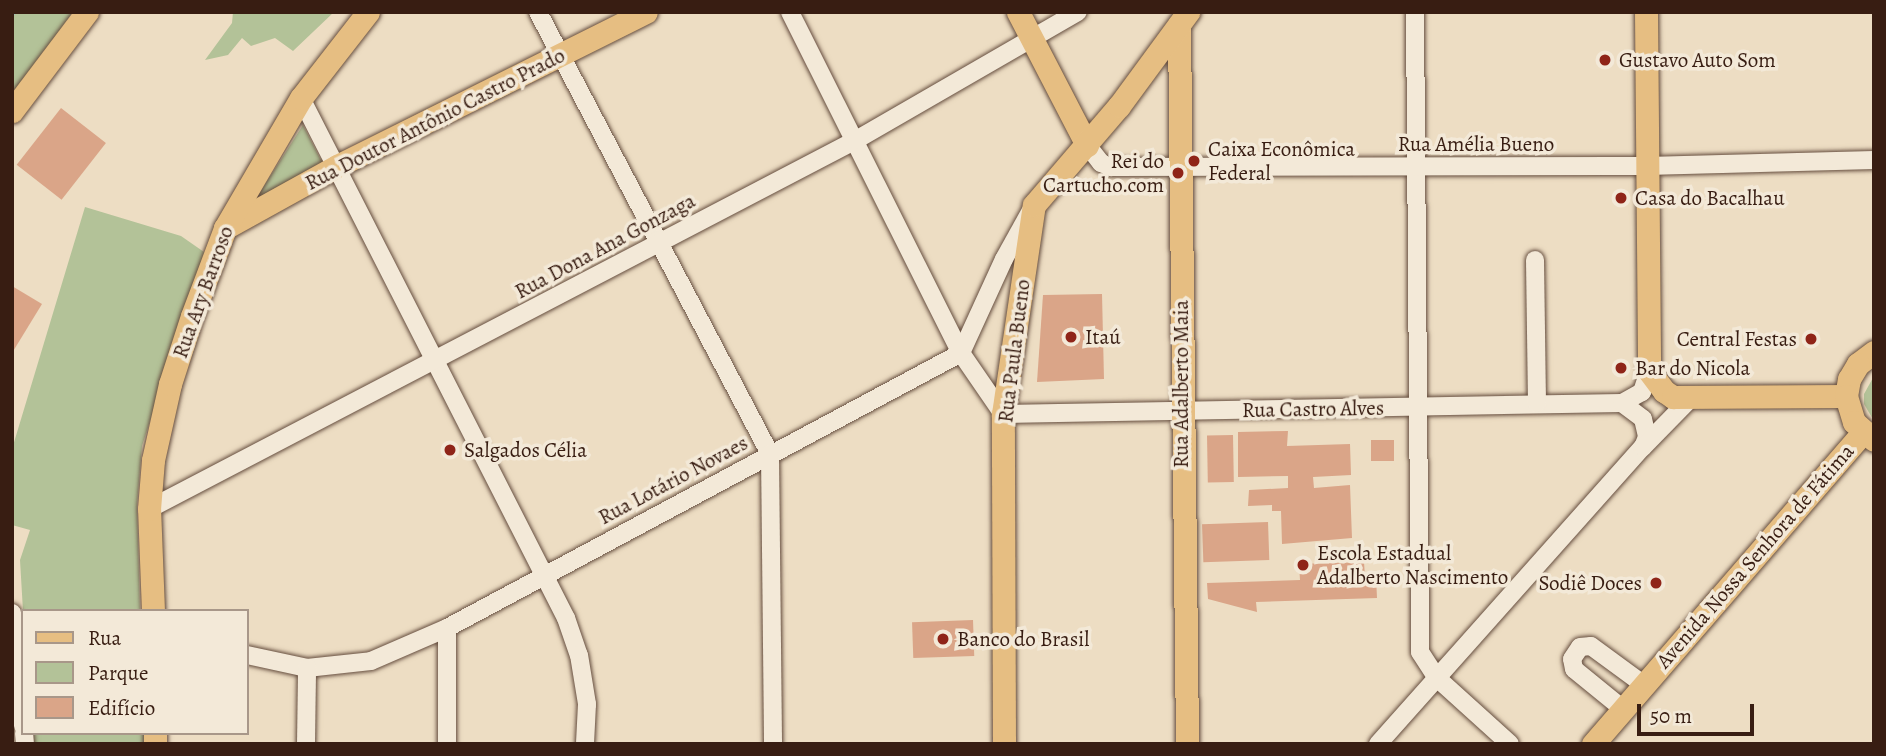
<!DOCTYPE html>
<html>
<head>
<meta charset="utf-8">
<style>
  body { margin:0 }
  #map { position:relative; width:1886px; height:756px; overflow:hidden; background:#edddc3; font-family:Alegreya,serif }
  div>[style] { position:absolute }
  .green>* { inset:0; background:#b3c298; transform-origin:0 0 }
  .stream>* { height:4.5px; margin:-2.25px; padding:0 2.25px; transform-origin:2.25px; border-radius:2.25px; background:#9cbabc }
  .building>* { inset:0; background:#daa588; transform-origin:0 0 }
  .roads { filter:drop-shadow(0 0 2px #654d3e) drop-shadow(0 0 2px #654d3e) }
  .minor>* { height:18px; margin:-9px; padding:0 9px; transform-origin:9px; border-radius:9px; background:#f3e9d8 }
  .major>* { height:23px; margin:-11.5px; padding:0 11.5px; transform-origin:11.5px; border-radius:11.5px; background:#e6be82 }
  .dots>* { width:19px; height:19px; translate:-50% -50%; box-sizing:border-box; border:4px solid #f3e9d8; border-radius:50% }
  span { translate:-50% -50%; white-space:nowrap; text-align:center; line-height:1.15; -webkit-text-stroke:7px #f3e9d8; paint-order:stroke }
  .poi-label { font-size:21px; color:#381d12 }
  .left { translate:0 -50%; text-align:left }
  .right { translate:-100% -50%; text-align:right }
  .street-label { font-size:21px; color:#381d12 }
  .frame { position:absolute; inset:0; border:14px solid #381d12; pointer-events:none }
  .legend { position:absolute; left:21px; top:609px; width:228px; height:126px; box-sizing:border-box; background:#f3e9d8; border:2px solid #a89789; margin:0; padding:9px 12px; list-style:none; font-size:21px; color:#381d12 }
  .legend li { display:flex; align-items:center; gap:14px; height:35px }
  .legend b { width:35px; border:2px solid #a89789 }
  .scale { position:absolute; left:1637px; top:704px; width:117px; height:32px; box-sizing:border-box; border:4px solid #381d12; border-top:0; padding-left:9px; font-size:21px; line-height:24px; white-space:nowrap; color:#381d12; -webkit-text-stroke:5px #f3e9d8; paint-order:stroke }
</style>
</head>
<body>
<div id="map">
  <div class="green">
    <i style="clip-path:polygon(12px 12px,73px 12px,12px 96px)"></i>
    <i style="clip-path:polygon(233px 12px,334px 12px,293px 51px,275px 38px,251px 46px,242px 38px,228px 55px,205px 60px,232px 23px)"></i>
    <i style="clip-path:polygon(303px 125px,324px 166px,255px 200px)"></i>
    <i style="clip-path:polygon(85px 207px,181px 236px,204px 252px,142px 446px,137px 504px,140px 611px,23px 611px,20px 560px,30px 530px,12px 525px,12px 449px)"></i>
    <i style="clip-path:polygon(1874px 376px,1874px 421px,1864px 404px,1864px 394px)"></i>
    <i style="left:34px;top:733px;width:111px;height:11px"></i>
  </div>
  <div class="stream">
    <i style="left:12px;top:13px;width:1px;rotate:-45deg"></i>
  </div>
  <div class="building">
    <i style="left:61px;top:108px;width:57px;height:72px;rotate:38deg"></i>
    <i style="clip-path:polygon(12px 286px,42px 304px,12px 353px)"></i>
    <i style="clip-path:polygon(1102px 294px,1104px 379px,1037px 382px,1043px 295px)"></i>
    <i style="clip-path:polygon(1288px 431px,1287px 446px,1350px 444px,1351px 475px,1313px 477px,1314px 488px,1350px 485px,1352px 538px,1282px 544px,1281px 511px,1272px 511px,1272px 505px,1248px 506px,1249px 490px,1288px 488px,1288px 476px,1238px 477px,1238px 432px)"></i>
    <i style="left:1233px;top:435px;width:47px;height:26px;rotate:89deg"></i>
    <i style="left:1394px;top:440px;width:21px;height:23px;rotate:90deg"></i>
    <i style="left:1268px;top:522px;width:38px;height:66px;rotate:88deg"></i>
    <i style="clip-path:polygon(1364px 562px,1365px 577px,1376px 576px,1377px 598px,1256px 602px,1257px 612px,1208px 599px,1207px 583px,1300px 580px,1299px 564px)"></i>
    <i style="left:973px;top:620px;width:36px;height:61px;rotate:88deg"></i>
  </div>
  <div class="roads">
    <div class="minor">
      <i style="left:538px;top:12px;width:499px;rotate:62.3deg"></i>
      <i style="left:770px;top:454px;width:290px;rotate:89.4deg"></i>
      <i style="left:790px;top:12px;width:381px;rotate:63.4deg"></i>
      <i style="left:961px;top:353px;width:74px;rotate:55.5deg"></i>
      <i style="left:1003px;top:414px;width:619px;rotate:-1.02deg"></i>
      <i style="left:1622px;top:403px;width:23px;rotate:-29deg"></i>
      <i style="left:1642px;top:392px;width:22px;rotate:-72deg"></i>
      <i style="left:1415px;top:12px;width:640px;rotate:89.55deg"></i>
      <i style="left:1420px;top:652px;width:31px;rotate:57deg"></i>
      <i style="left:1437px;top:678px;width:98px;rotate:42.1deg"></i>
      <i style="left:301px;top:98px;width:584px;rotate:63deg"></i>
      <i style="left:566px;top:618px;width:39px;rotate:71deg"></i>
      <i style="left:579px;top:655px;width:50px;rotate:80.7deg"></i>
      <i style="left:587px;top:704px;width:40px;rotate:92.9deg"></i>
      <i style="left:1087px;top:145px;width:23px;rotate:52deg"></i>
      <i style="left:1101px;top:163px;width:11px;rotate:22deg"></i>
      <i style="left:1111px;top:167px;width:535px;rotate:-0.11deg"></i>
      <i style="left:1646px;top:166px;width:228px;rotate:-1.5deg"></i>
      <i style="left:1535px;top:260px;width:143px;rotate:89.2deg"></i>
      <i style="left:1622px;top:403px;width:26px;rotate:37deg"></i>
      <i style="left:1643px;top:419px;width:18px;rotate:77deg"></i>
      <i style="left:1647px;top:437px;width:11px;rotate:112deg"></i>
      <i style="left:149px;top:509px;width:798px;rotate:-27.56deg"></i>
      <i style="left:856px;top:140px;width:256px;rotate:-30deg"></i>
      <i style="left:12px;top:613px;width:113px;rotate:84.4deg"></i>
      <i style="left:247px;top:655px;width:61px;rotate:12.2deg"></i>
      <i style="left:307px;top:668px;width:64px;rotate:-6.2deg"></i>
      <i style="left:371px;top:661px;width:83px;rotate:-23.5deg"></i>
      <i style="left:447px;top:628px;width:583px;rotate:-28.15deg"></i>
      <i style="left:961px;top:353px;width:103px;rotate:-65.4deg"></i>
      <i style="left:1004px;top:259px;width:54px;rotate:-61deg"></i>
      <i style="left:1623px;top:709px;width:63px;rotate:-140.8deg"></i>
      <i style="left:1574px;top:669px;width:10px;rotate:-101deg"></i>
      <i style="left:1572px;top:659px;width:14px;rotate:-56deg"></i>
      <i style="left:1580px;top:647px;width:11px;rotate:-5deg"></i>
      <i style="left:1591px;top:646px;width:66px;rotate:36.3deg"></i>
      <i style="left:24px;top:733px;width:11px;rotate:85deg"></i>
      <i style="left:306px;top:744px;width:76px;rotate:-89.2deg"></i>
      <i style="left:447px;top:744px;width:116px;rotate:-90deg"></i>
      <i style="left:1378px;top:744px;width:398px;rotate:-48.3deg"></i>
      <i style="left:1643px;top:447px;width:69px;rotate:-45.6deg"></i>
    </div>
    <div class="major">
      <i style="left:1018px;top:12px;width:150px;rotate:62.6deg"></i>
      <i style="left:1646px;top:12px;width:359px;rotate:89.5deg"></i>
      <i style="left:1649px;top:371px;width:25px;rotate:53deg"></i>
      <i style="left:1664px;top:391px;width:11px;rotate:34deg"></i>
      <i style="left:1673px;top:397px;width:173px;rotate:-0.3deg"></i>
      <i style="left:1179px;top:25px;width:719px;rotate:89.36deg"></i>
      <i style="left:12px;top:111px;width:124px;rotate:-52.9deg"></i>
      <i style="left:225px;top:228px;width:128px;rotate:-29deg"></i>
      <i style="left:337px;top:166px;width:345px;rotate:-26.5deg"></i>
      <i style="left:1874px;top:352px;width:20px;rotate:143deg"></i>
      <i style="left:1858px;top:364px;width:17px;rotate:121deg"></i>
      <i style="left:1849px;top:379px;width:17px;rotate:100deg"></i>
      <i style="left:1846px;top:396px;width:27px;rotate:73deg"></i>
      <i style="left:1854px;top:422px;width:27px;rotate:42deg"></i>
      <i style="left:153px;top:611px;width:102px;rotate:-92.2deg"></i>
      <i style="left:149px;top:509px;width:49px;rotate:-85.3deg"></i>
      <i style="left:153px;top:460px;width:78px;rotate:-77.4deg"></i>
      <i style="left:170px;top:384px;width:71px;rotate:-72.1deg"></i>
      <i style="left:192px;top:316px;width:94px;rotate:-69.4deg"></i>
      <i style="left:225px;top:228px;width:151px;rotate:-59.7deg"></i>
      <i style="left:301px;top:98px;width:109px;rotate:-52.1deg"></i>
      <i style="left:155px;top:733px;width:11px;rotate:90deg"></i>
      <i style="left:1004px;top:744px;width:330px;rotate:-90.2deg"></i>
      <i style="left:1003px;top:414px;width:211px;rotate:-81.6deg"></i>
      <i style="left:1034px;top:205px;width:130px;rotate:-49.4deg"></i>
      <i style="left:1119px;top:106px;width:117px;rotate:-53.7deg"></i>
      <i style="left:1593px;top:744px;width:413px;rotate:-49.1deg"></i>
    </div>
  </div>
  <div class="dots">
    <i style="left:1605px;top:60px;background:#8f2418"></i>
    <i style="left:1194px;top:161px;background:#8f2418"></i>
    <i style="left:1178px;top:173px;background:#8f2418"></i>
    <i style="left:1621px;top:198px;background:#8f2418"></i>
    <i style="left:1071px;top:337px;background:#8f2418"></i>
    <i style="left:1811px;top:339px;background:#8f2418"></i>
    <i style="left:1621px;top:368px;background:#8f2418"></i>
    <i style="left:450px;top:450px;background:#8f2418"></i>
    <i style="left:1303px;top:565px;background:#8f2418"></i>
    <i style="left:1656px;top:583px;background:#8f2418"></i>
    <i style="left:943px;top:639px;background:#8f2418"></i>
  </div>
  <div class="poi-label">
    <span class="left" style="left:1619px;top:60px">Gustavo Auto Som</span>
    <span class="left" style="left:1208px;top:161px">Caixa Econômica<br>Federal</span>
    <span class="right" style="left:1164px;top:173px">Rei do<br>Cartucho.com</span>
    <span class="left" style="left:1635px;top:198px">Casa do Bacalhau</span>
    <span class="left" style="left:1085px;top:337px">Itaú</span>
    <span class="right" style="left:1797px;top:339px">Central Festas</span>
    <span class="left" style="left:1635px;top:368px">Bar do Nicola</span>
    <span class="left" style="left:464px;top:450px">Salgados Célia</span>
    <span class="left" style="left:1317px;top:565px">Escola Estadual<br>Adalberto Nascimento</span>
    <span class="right" style="left:1642px;top:583px">Sodiê Doces</span>
    <span class="left" style="left:957px;top:639px">Banco do Brasil</span>
  </div>
  <div class="street-label">
    <span style="left:435px;top:119px;rotate:-27deg">Rua Doutor Antônio Castro Prado</span>
    <span style="left:1476px;top:144px">Rua Amélia Bueno</span>
    <span style="left:605px;top:246px;rotate:-28deg">Rua Dona Ana Gonzaga</span>
    <span style="left:203px;top:292px;rotate:-70deg">Rua Ary Barroso</span>
    <span style="left:1014px;top:351px;rotate:-83deg">Rua Paula Bueno</span>
    <span style="left:1181px;top:384px;rotate:-90deg">Rua Adalberto Maia</span>
    <span style="left:1313px;top:409px;rotate:-1deg">Rua Castro Alves</span>
    <span style="left:673px;top:480px;rotate:-28deg">Rua Lotário Novaes</span>
    <span style="left:1755px;top:556px;rotate:-49deg">Avenida Nossa Senhora de Fátima</span>
  </div>
  <div class="frame"></div>
  <ul class="legend">
  <li><b style="height:9px;background:#e6be82"></b>Rua</li>
  <li><b style="height:19px;background:#b3c298"></b>Parque</li>
  <li><b style="height:19px;background:#daa588"></b>Edifício</li>
  </ul>
  <div class="scale">50 m</div>
</div>
</body>
</html>
